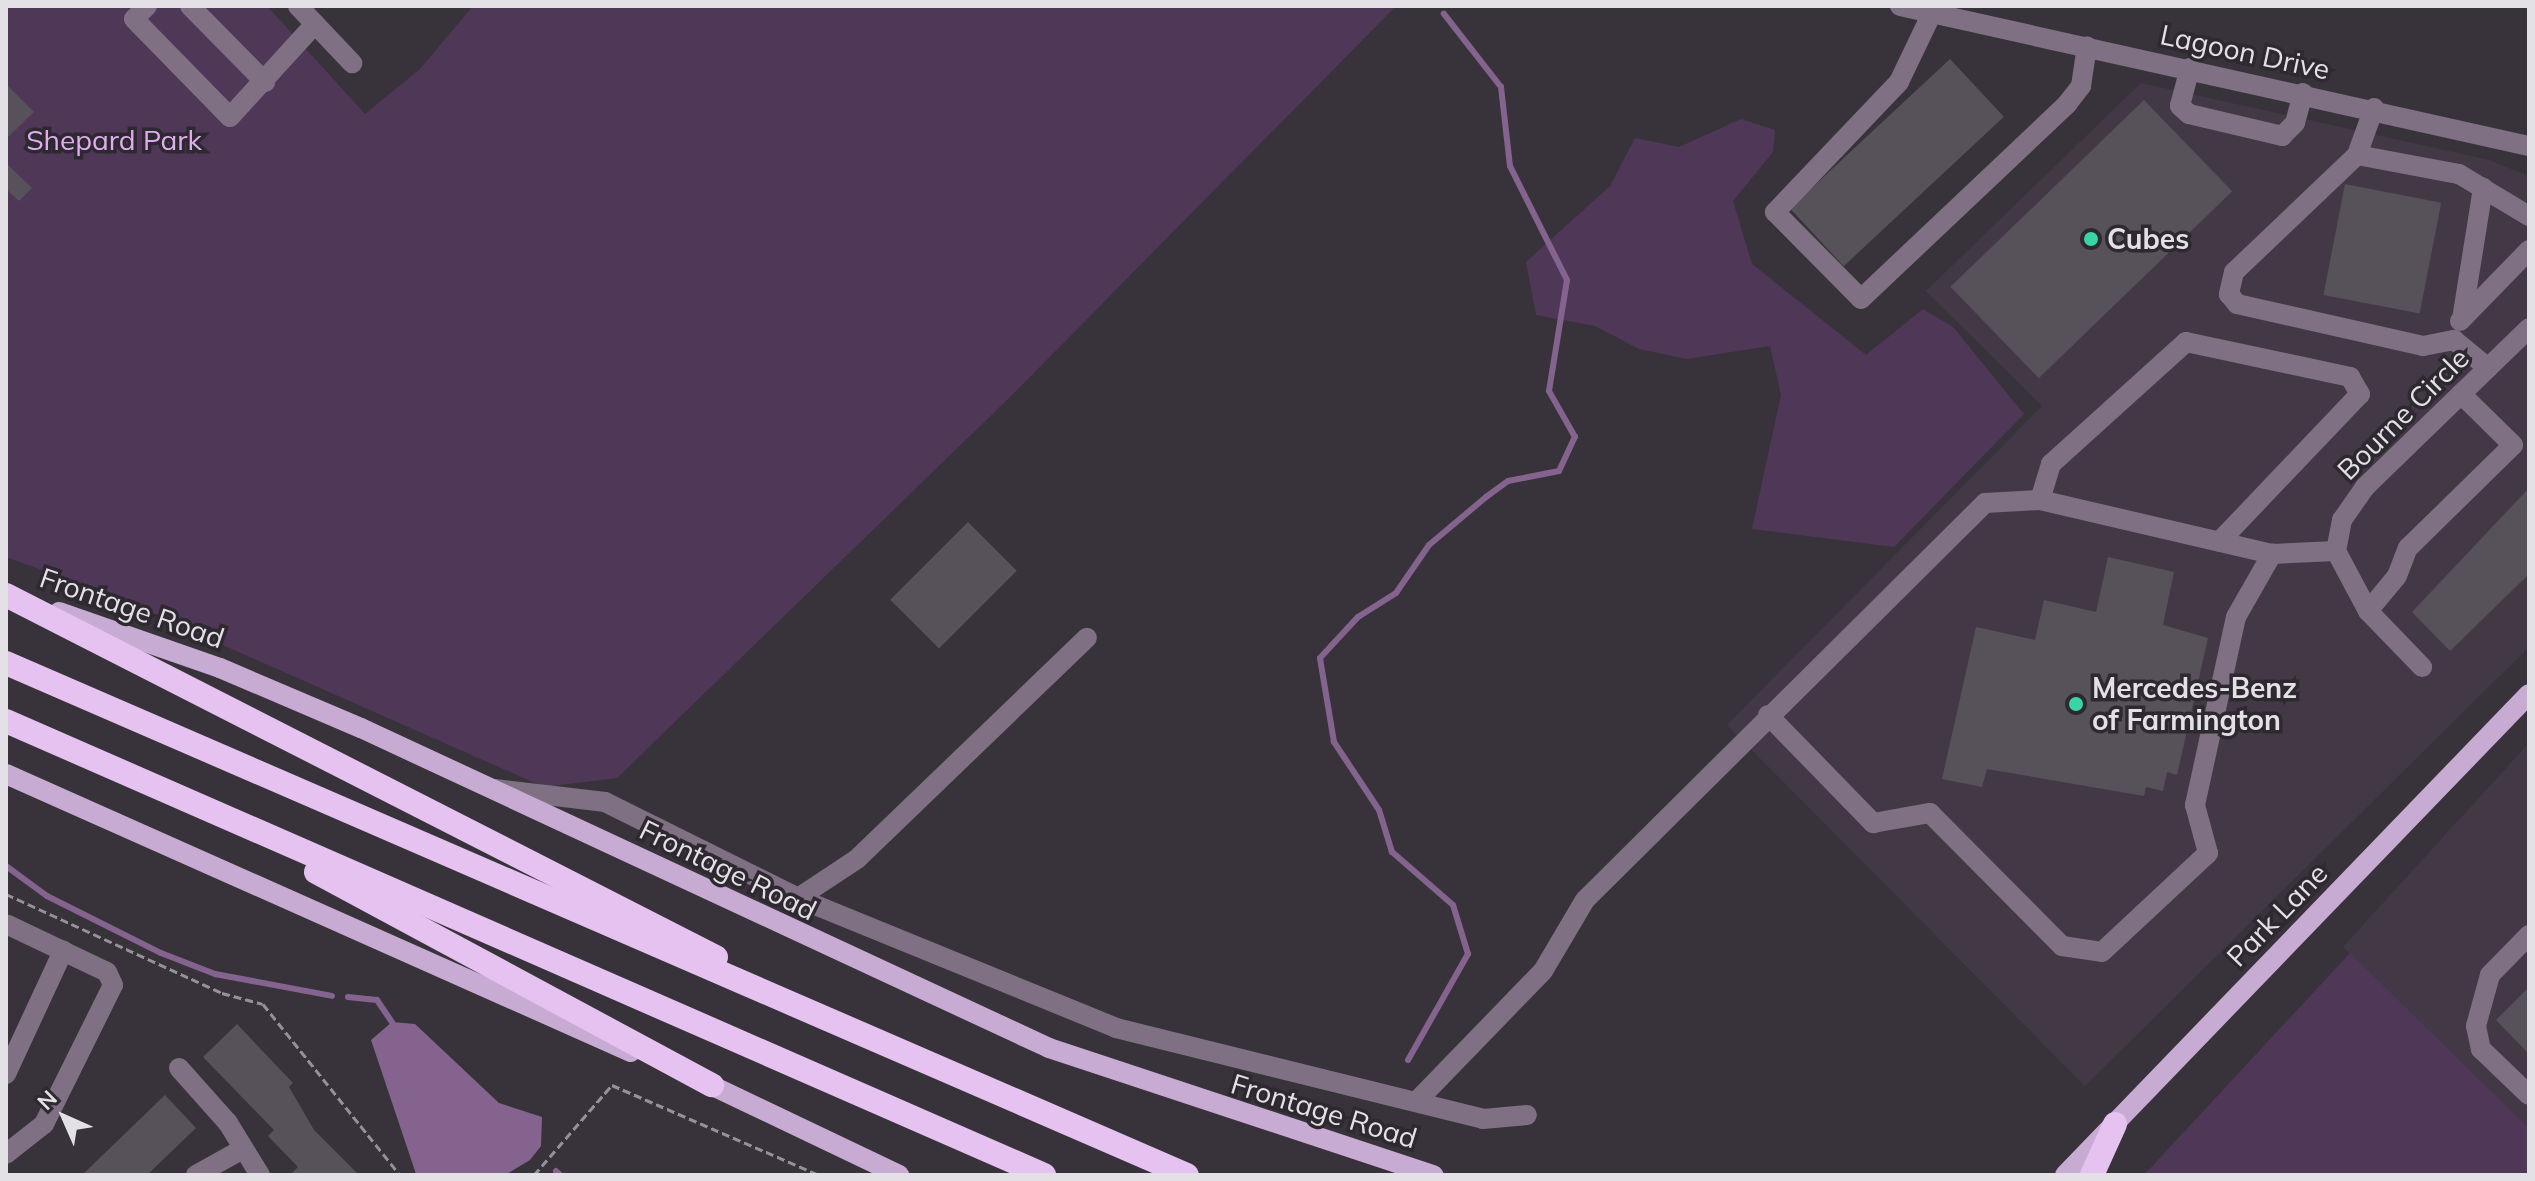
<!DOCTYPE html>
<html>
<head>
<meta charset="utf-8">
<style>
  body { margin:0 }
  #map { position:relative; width:2535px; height:1181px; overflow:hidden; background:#38333a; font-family:Mulish,sans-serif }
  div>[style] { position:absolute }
  .built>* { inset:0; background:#433946 }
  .green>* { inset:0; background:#4f3757 }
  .water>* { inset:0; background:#84648e }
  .stream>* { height:6px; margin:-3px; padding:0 3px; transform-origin:3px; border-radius:3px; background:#84648e }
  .building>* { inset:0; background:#575159; transform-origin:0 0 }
  .path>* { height:3px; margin-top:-1.5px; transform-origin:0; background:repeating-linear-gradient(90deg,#959197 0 8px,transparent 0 12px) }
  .minor>* { height:20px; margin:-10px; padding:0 10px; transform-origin:10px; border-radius:10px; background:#7f7183 }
  .major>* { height:20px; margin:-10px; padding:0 10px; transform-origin:10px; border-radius:10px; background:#c8abd2 }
  .highway>* { height:24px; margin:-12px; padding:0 12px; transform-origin:12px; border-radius:12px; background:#e5c2f0 }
  .dots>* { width:22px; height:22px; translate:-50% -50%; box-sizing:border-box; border:4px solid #2e2930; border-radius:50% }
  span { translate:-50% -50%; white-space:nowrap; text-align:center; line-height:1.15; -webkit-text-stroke:7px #2e2930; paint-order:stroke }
  .street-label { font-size:28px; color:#e4e1e6 }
  .park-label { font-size:28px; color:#dfadee }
  .poi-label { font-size:28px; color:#e4e1e6; font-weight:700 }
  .left { translate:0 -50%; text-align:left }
  .frame { position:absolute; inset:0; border:8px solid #e4e1e6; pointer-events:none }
  .north { position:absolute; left:24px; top:1077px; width:80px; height:80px; -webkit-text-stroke:6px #2e2930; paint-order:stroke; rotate:315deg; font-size:22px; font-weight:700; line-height:32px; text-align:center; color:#e4e1e6 }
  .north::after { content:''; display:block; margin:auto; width:28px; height:36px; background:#e4e1e6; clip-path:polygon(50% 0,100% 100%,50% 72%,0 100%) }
</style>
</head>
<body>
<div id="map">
  <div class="built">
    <i style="clip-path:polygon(2141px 83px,2489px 160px,2529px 176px,2529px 647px,2085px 1086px,1727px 725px,2042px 406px,1926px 291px)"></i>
    <i style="clip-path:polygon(2529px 743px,2529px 1128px,2343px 947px)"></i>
  </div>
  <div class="green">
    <i style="clip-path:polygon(6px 6px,267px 6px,365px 114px,420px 69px,473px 6px,1396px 6px,1010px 397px,617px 778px,544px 787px,105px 593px,6px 557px)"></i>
    <i style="clip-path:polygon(1741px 119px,1775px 130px,1773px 152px,1733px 201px,1752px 264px,1866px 355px,1923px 309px,1953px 327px,2024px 414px,1894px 547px,1752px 529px,1781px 395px,1770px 346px,1687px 359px,1639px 349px,1595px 326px,1536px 315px,1526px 262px,1610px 186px,1635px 138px,1679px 147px)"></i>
    <i style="clip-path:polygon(2350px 953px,2529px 1128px,2529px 1175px,2144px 1175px)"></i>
  </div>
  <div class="water">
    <i style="clip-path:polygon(392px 1022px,415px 1024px,499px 1103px,542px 1117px,541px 1146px,530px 1160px,505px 1175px,416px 1174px,371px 1040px)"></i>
  </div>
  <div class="stream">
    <i style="left:6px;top:866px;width:51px;rotate:36.2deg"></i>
    <i style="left:47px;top:896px;width:127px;rotate:26.6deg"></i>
    <i style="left:161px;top:953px;width:58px;rotate:21.3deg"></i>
    <i style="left:215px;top:974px;width:119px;rotate:10.6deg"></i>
    <i style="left:348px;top:997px;width:29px;rotate:6deg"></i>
    <i style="left:377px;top:1000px;width:27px;rotate:56deg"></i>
    <i style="left:1408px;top:1060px;width:122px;rotate:-60.5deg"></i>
    <i style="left:1468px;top:954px;width:51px;rotate:-107deg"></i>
    <i style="left:1453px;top:905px;width:81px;rotate:-139deg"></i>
    <i style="left:1392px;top:852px;width:44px;rotate:-107.2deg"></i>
    <i style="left:1379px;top:810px;width:82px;rotate:-123.5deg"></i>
    <i style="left:1334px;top:742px;width:85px;rotate:-99.5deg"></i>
    <i style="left:1320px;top:658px;width:56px;rotate:-47.2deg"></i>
    <i style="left:1358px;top:617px;width:45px;rotate:-32.3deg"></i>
    <i style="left:1396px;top:593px;width:58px;rotate:-55.5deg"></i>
    <i style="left:1429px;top:545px;width:75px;rotate:-40.1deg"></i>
    <i style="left:1486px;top:497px;width:27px;rotate:-36deg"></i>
    <i style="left:1508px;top:481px;width:52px;rotate:-11.1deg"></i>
    <i style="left:1559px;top:471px;width:38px;rotate:-65deg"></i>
    <i style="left:1575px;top:437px;width:53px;rotate:-119.5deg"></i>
    <i style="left:1549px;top:391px;width:112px;rotate:-80.8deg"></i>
    <i style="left:1567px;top:280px;width:127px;rotate:-116.6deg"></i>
    <i style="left:1510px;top:166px;width:80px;rotate:-96.5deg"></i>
    <i style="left:1501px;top:87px;width:93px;rotate:-128deg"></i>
    <i style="left:556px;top:1171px;width:6px;rotate:45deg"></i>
  </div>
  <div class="building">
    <i style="left:1950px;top:59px;width:79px;height:219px;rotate:47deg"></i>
    <i style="clip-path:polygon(6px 84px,34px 112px,6px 139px)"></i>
    <i style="left:2144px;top:100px;width:127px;height:269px;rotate:46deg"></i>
    <i style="clip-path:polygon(6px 163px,32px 188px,19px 201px,6px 189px)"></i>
    <i style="left:2345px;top:184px;width:98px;height:113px;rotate:11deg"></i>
    <i style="clip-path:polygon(2529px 488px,2529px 574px,2450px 651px,2412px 612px)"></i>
    <i style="left:968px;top:522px;width:69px;height:110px;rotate:45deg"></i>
    <i style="clip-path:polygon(2108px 557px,2174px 572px,2163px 625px,2208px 638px,2177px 775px,2167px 772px,2163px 791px,2146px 787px,2144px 796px,1987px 769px,1982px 787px,1942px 779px,1976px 627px,2035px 640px,2044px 600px,2096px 612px)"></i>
    <i style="clip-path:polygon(2529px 987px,2529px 1054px,2496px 1020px)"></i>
    <i style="clip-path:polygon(237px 1024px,293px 1083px,289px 1087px,314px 1130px,359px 1175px,290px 1175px,298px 1167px,268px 1136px,274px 1130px,203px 1057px)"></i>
    <i style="clip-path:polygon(165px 1095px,196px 1128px,147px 1175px,82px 1175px)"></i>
  </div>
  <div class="path">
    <i style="left:6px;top:894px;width:238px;rotate:24.6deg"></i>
    <i style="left:222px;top:993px;width:42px;rotate:15deg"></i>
    <i style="left:263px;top:1004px;width:219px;rotate:51.3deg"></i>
    <i style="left:534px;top:1175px;width:119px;rotate:-49.1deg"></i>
    <i style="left:612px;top:1085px;width:226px;rotate:23.5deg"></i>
  </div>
  <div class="minor">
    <i style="left:147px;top:6px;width:18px;rotate:135deg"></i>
    <i style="left:134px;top:19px;width:137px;rotate:45.6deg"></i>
    <i style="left:230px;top:117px;width:126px;rotate:-47.6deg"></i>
    <i style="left:190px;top:6px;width:107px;rotate:45.4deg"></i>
    <i style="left:298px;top:6px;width:79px;rotate:46.5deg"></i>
    <i style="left:1900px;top:6px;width:644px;rotate:12.55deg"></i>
    <i style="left:1932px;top:13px;width:76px;rotate:115.6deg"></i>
    <i style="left:1899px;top:82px;width:180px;rotate:133.6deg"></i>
    <i style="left:1775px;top:212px;width:122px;rotate:45.3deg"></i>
    <i style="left:1861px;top:299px;width:284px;rotate:-43.4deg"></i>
    <i style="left:2067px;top:104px;width:23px;rotate:-52deg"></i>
    <i style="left:2081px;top:86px;width:40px;rotate:-81.5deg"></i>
    <i style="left:2190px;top:68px;width:39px;rotate:105deg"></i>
    <i style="left:2180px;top:106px;width:12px;rotate:42deg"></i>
    <i style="left:2189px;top:114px;width:96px;rotate:13.3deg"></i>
    <i style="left:2282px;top:136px;width:18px;rotate:-45deg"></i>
    <i style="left:2295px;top:123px;width:31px;rotate:-75deg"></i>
    <i style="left:2374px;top:108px;width:50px;rotate:109.9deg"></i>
    <i style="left:2357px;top:155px;width:170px;rotate:136.4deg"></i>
    <i style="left:2234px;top:272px;width:23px;rotate:103deg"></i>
    <i style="left:2229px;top:294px;width:13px;rotate:51deg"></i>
    <i style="left:2237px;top:304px;width:191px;rotate:12.7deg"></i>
    <i style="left:2423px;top:346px;width:32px;rotate:-11deg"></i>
    <i style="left:2454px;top:340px;width:44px;rotate:39.5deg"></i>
    <i style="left:2357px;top:155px;width:104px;rotate:10.6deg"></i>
    <i style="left:2459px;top:174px;width:82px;rotate:31deg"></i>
    <i style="left:2463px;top:313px;width:127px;rotate:-80.9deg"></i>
    <i style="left:2460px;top:321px;width:99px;rotate:-45.8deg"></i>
    <i style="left:2040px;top:500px;width:38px;rotate:-73deg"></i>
    <i style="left:2051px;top:464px;width:182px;rotate:-42.1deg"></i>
    <i style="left:2186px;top:342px;width:168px;rotate:12deg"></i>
    <i style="left:2350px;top:377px;width:20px;rotate:60deg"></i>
    <i style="left:2360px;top:394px;width:204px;rotate:133.6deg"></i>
    <i style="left:2336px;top:551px;width:32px;rotate:-79deg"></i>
    <i style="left:2342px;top:520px;width:40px;rotate:-55.1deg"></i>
    <i style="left:2365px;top:487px;width:228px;rotate:-44.1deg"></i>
    <i style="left:2336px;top:551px;width:68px;rotate:61.9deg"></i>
    <i style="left:2368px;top:611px;width:78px;rotate:46deg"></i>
    <i style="left:2368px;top:611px;width:45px;rotate:-50.4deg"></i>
    <i style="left:2397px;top:576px;width:30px;rotate:-69deg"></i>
    <i style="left:2408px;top:548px;width:147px;rotate:-44.4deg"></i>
    <i style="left:2513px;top:445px;width:73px;rotate:-135.6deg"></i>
    <i style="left:1768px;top:715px;width:151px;rotate:45.8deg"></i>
    <i style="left:1873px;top:823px;width:58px;rotate:-10deg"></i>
    <i style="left:1930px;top:813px;width:187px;rotate:45.2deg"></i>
    <i style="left:2062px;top:946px;width:40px;rotate:8.5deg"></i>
    <i style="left:2102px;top:952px;width:145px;rotate:-43deg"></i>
    <i style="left:2208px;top:853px;width:50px;rotate:-105.2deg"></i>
    <i style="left:2195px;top:805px;width:192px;rotate:-77.7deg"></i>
    <i style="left:2236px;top:617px;width:73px;rotate:-60.3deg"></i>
    <i style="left:495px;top:789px;width:111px;rotate:6.7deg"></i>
    <i style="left:605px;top:802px;width:216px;rotate:26.4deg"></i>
    <i style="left:798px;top:898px;width:344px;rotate:22.2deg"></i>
    <i style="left:1116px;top:1028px;width:378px;rotate:13.9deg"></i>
    <i style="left:1483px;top:1119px;width:44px;rotate:-5.2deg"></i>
    <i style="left:798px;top:898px;width:71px;rotate:-33.5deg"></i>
    <i style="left:857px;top:859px;width:319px;rotate:-43.9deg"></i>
    <i style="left:2529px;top:935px;width:56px;rotate:134.3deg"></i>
    <i style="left:2490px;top:975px;width:53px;rotate:105.4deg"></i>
    <i style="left:2476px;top:1026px;width:24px;rotate:78deg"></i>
    <i style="left:2481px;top:1049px;width:66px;rotate:43.8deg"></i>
    <i style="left:179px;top:1068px;width:74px;rotate:48.3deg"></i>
    <i style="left:228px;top:1123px;width:61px;rotate:58.4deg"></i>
    <i style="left:6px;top:1074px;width:136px;rotate:-65.1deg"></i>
    <i style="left:1416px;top:1102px;width:182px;rotate:-45.9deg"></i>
    <i style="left:1543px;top:971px;width:82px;rotate:-59.4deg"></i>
    <i style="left:1585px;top:900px;width:564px;rotate:-44.78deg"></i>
    <i style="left:1985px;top:503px;width:55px;rotate:-3.1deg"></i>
    <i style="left:2040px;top:500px;width:238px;rotate:13.1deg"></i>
    <i style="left:2272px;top:554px;width:64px;rotate:-2.7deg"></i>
    <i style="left:6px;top:1154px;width:48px;rotate:-38.3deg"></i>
    <i style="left:44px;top:1124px;width:155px;rotate:-63.6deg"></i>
    <i style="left:113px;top:985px;width:14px;rotate:-115deg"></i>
    <i style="left:107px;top:972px;width:110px;rotate:-154.6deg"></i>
    <i style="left:196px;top:1175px;width:54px;rotate:-29deg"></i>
  </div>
  <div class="major">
    <i style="left:59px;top:612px;width:170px;rotate:19.2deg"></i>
    <i style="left:220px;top:668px;width:153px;rotate:23.1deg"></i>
    <i style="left:361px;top:728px;width:759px;rotate:24.94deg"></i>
    <i style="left:1049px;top:1048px;width:405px;rotate:18.3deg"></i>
    <i style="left:6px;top:774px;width:684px;rotate:23.98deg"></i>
    <i style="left:698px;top:1079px;width:223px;rotate:25.5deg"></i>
    <i style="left:2065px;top:1175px;width:668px;rotate:-46.03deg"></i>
  </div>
  <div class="highway">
    <i style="left:6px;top:595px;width:797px;rotate:27.02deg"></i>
    <i style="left:6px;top:663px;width:1287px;rotate:23.44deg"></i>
    <i style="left:6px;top:721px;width:1133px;rotate:23.62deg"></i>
    <i style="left:316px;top:872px;width:450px;rotate:28.3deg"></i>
    <i style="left:2092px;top:1175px;width:56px;rotate:-65.7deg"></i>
  </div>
  <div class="dots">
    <i style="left:2091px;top:239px;background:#38d4a6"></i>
    <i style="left:2076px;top:704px;background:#38d4a6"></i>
  </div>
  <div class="street-label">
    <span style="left:2245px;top:52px;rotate:12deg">Lagoon Drive</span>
    <span style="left:2403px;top:414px;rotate:-45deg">Bourne Circle</span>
    <span style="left:132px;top:608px;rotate:19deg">Frontage Road</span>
    <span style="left:728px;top:870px;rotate:26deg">Frontage Road</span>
    <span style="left:2277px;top:915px;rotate:-46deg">Park Lane</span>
    <span style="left:1324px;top:1111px;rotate:17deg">Frontage Road</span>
  </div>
  <div class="park-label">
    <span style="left:114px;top:140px">Shepard Park</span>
  </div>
  <div class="poi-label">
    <span class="left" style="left:2107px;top:239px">Cubes</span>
    <span class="left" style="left:2092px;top:704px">Mercedes-Benz<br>of Farmington</span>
  </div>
  <div class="frame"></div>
  <div class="north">N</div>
</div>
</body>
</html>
